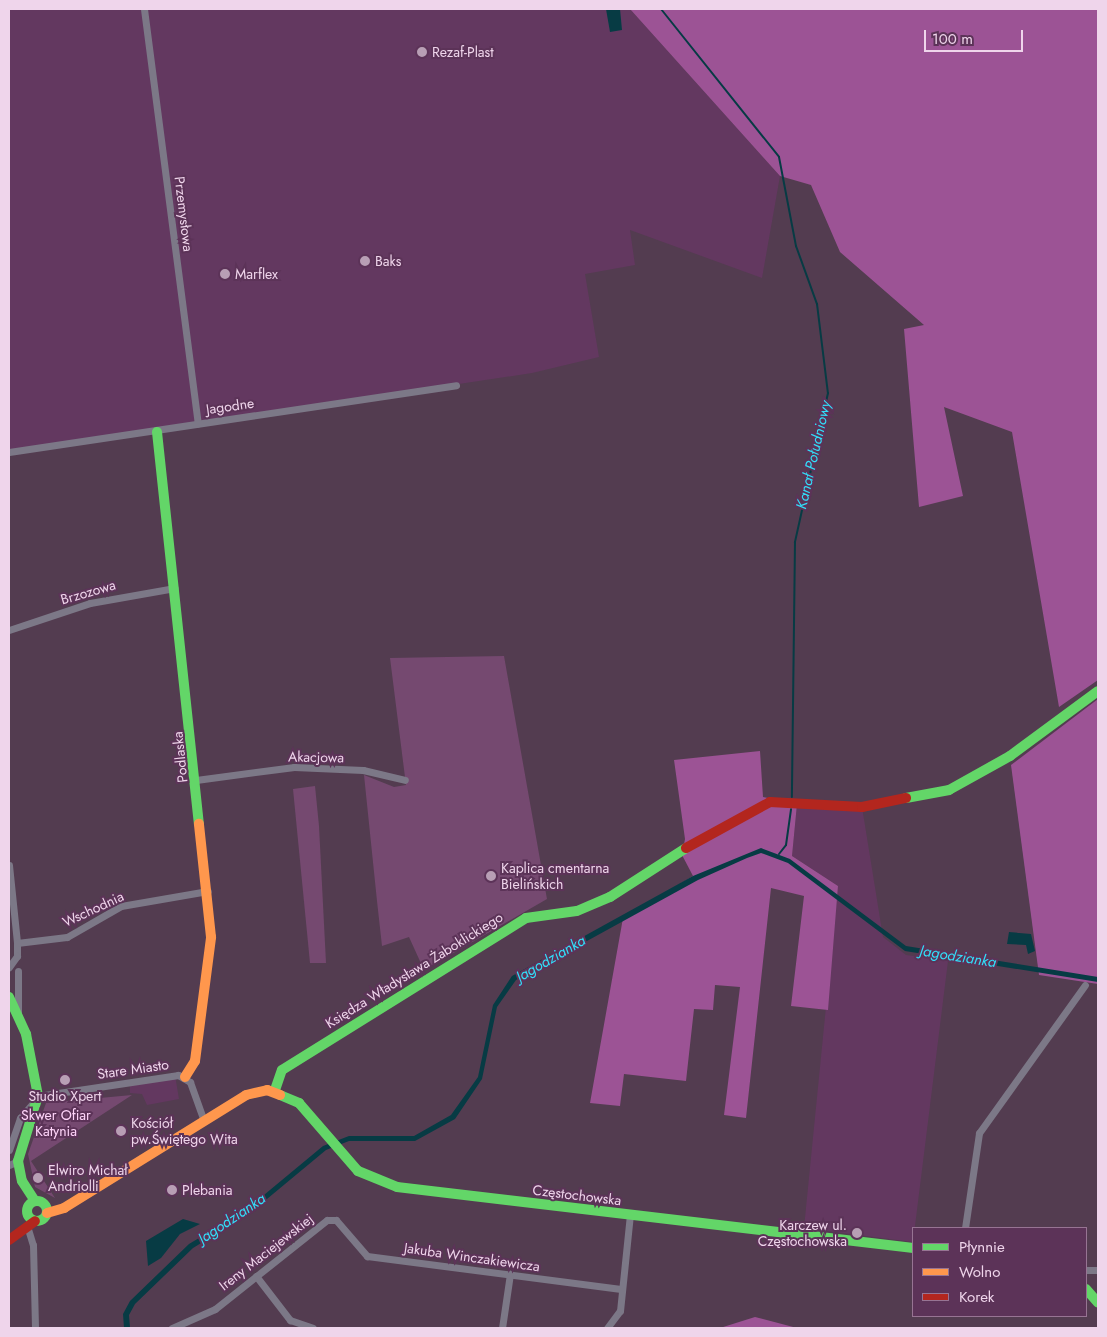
<!DOCTYPE html>
<html>
<head>
<meta charset="utf-8">
<style>
  body { margin:0 }
  #map { position:relative; width:1107px; height:1337px; overflow:hidden; background:#533c50; font-family:Jost,sans-serif }
  div>[style] { position:absolute }
  .built>* { inset:0; background:#633860 }
  .green>* { inset:0; background:#754970 }
  .forest>* { inset:0; background:#9c5395 }
  .water>* { inset:0; background:#073b44 }
  .stream>* { height:2px; margin:-1px; padding:0 1px; transform-origin:1px; border-radius:1px; background:#073b44 }
  .street>* { height:7px; margin:-3.5px; padding:0 3.5px; transform-origin:3.5px; border-radius:3.5px; background:#7c7887 }
  .fast>* { height:10px; margin:-5px; padding:0 5px; transform-origin:5px; border-radius:5px; background:#63d668 }
  .fast>.ring { margin:-5px; padding:0; box-sizing:content-box; background:none; border:10px solid #63d668; border-radius:50% }
  .slow>* { height:10px; margin:-5px; padding:0 5px; transform-origin:5px; border-radius:5px; background:#ff974d }
  .jam>* { height:10px; margin:-5px; padding:0 5px; transform-origin:5px; border-radius:5px; background:#b3261e }
  .dots>* { width:14px; height:14px; translate:-50% -50%; box-sizing:border-box; border:2px solid #5c3358; border-radius:50% }
  span { translate:-50% -50%; white-space:nowrap; text-align:center; line-height:1.15; -webkit-text-stroke:4px #5c3358; paint-order:stroke }
  .poi-label { font-size:14px; color:#efd5eb }
  .left { translate:0 -50%; text-align:left }
  .right { translate:-100% -50%; text-align:right }
  .street-label { font-size:14px; color:#efd5eb }
  .park-label { font-size:14px; color:#fed4f9 }
  .water-label { font-size:15px; color:#32dff9; font-style:italic }
  .frame { position:absolute; inset:0; border:10px solid #efd5eb; pointer-events:none }
  .legend { position:absolute; left:912px; top:1227px; width:175px; height:90px; box-sizing:border-box; background:#5c3358; border:1px solid #977493; margin:0; padding:6px 9px; list-style:none; font-size:15px; color:#efd5eb }
  .legend li { display:flex; align-items:center; gap:10px; height:25px }
  .legend b { width:25px; border:1px solid #977493 }
  .scale { position:absolute; left:924px; top:30px; width:99px; height:22px; box-sizing:border-box; border:2px solid #efd5eb; border-top:0; padding-left:6px; font-size:15px; line-height:18px; white-space:nowrap; color:#efd5eb; -webkit-text-stroke:4px #5c3358; paint-order:stroke }
</style>
</head>
<body>
<div id="map">
  <div class="built">
    <i style="clip-path:polygon(9px 9px,630px 9px,780px 176px,762px 278px,630px 230px,635px 265px,585px 274px,599px 357px,532px 373px,9px 452px)"></i>
    <i style="clip-path:polygon(797px 804px,862px 807px,883px 937px,906px 955px,948px 961px,913px 1242px,804px 1228px,838px 886px,792px 856px)"></i>
    <i style="clip-path:polygon(175px 1075px,179px 1099px,147px 1105px,142px 1094px,130px 1093px,130px 1081px)"></i>
  </div>
  <div class="green">
    <i style="clip-path:polygon(504px 656px,547px 899px,424px 970px,409px 937px,382px 946px,377px 901px,364px 775px,394px 787px,406px 785px,390px 658px)"></i>
    <i style="clip-path:polygon(315px 786px,319px 826px,326px 963px,310px 963px,293px 789px)"></i>
    <i style="clip-path:polygon(132px 1095px,31px 1161px,55px 1198px,35px 1187px,28px 1154px,46px 1103px)"></i>
  </div>
  <div class="forest">
    <i style="clip-path:polygon(630px 9px,1098px 9px,1098px 680px,1059px 707px,1012px 432px,944px 407px,963px 496px,919px 507px,904px 329px,924px 325px,840px 252px,811px 185px,780px 176px)"></i>
    <i style="clip-path:polygon(1098px 699px,1098px 984px,1039px 975px,1011px 765px)"></i>
    <i style="clip-path:polygon(760px 751px,763px 797px,797px 804px,792px 856px,838px 886px,828px 1010px,791px 1006px,804px 896px,771px 888px,746px 1118px,724px 1115px,740px 987px,715px 985px,713px 1010px,694px 1009px,686px 1081px,624px 1074px,620px 1106px,590px 1103px,623px 918px,693px 876px,682px 855px,685px 839px,674px 760px)"></i>
    <i style="clip-path:polygon(755px 1317px,797px 1328px,720px 1328px)"></i>
  </div>
  <div class="water">
    <i style="clip-path:polygon(606px 9px,620px 9px,622px 30px,610px 32px)"></i>
    <i style="clip-path:polygon(761px 848px,790px 859px,906px 946px,1098px 977px,1098px 982px,905px 951px,788px 863px,761px 853px,747px 858px,698px 880px,516px 980px,497px 1007px,482px 1079px,455px 1119px,415px 1141px,349px 1141px,326px 1150px,249px 1214px,193px 1248px,135px 1304px,129px 1315px,130px 1328px,124px 1328px,123px 1314px,130px 1301px,189px 1244px,246px 1210px,323px 1146px,349px 1136px,414px 1136px,451px 1115px,478px 1077px,493px 1005px,512px 976px,693px 876px)"></i>
    <i style="clip-path:polygon(1009px 932px,1031px 934px,1035px 951px,1028px 954px,1026px 945px,1007px 944px)"></i>
    <i style="clip-path:polygon(183px 1219px,200px 1224px,180px 1234px,161px 1258px,148px 1266px,146px 1241px)"></i>
  </div>
  <div class="stream">
    <i style="left:661px;top:9px;width:189px;rotate:51.4deg"></i>
    <i style="left:779px;top:157px;width:91px;rotate:79.2deg"></i>
    <i style="left:796px;top:246px;width:62px;rotate:70.1deg"></i>
    <i style="left:817px;top:304px;width:90px;rotate:83deg"></i>
    <i style="left:828px;top:393px;width:153px;rotate:102.5deg"></i>
    <i style="left:795px;top:542px;width:255px;rotate:90.7deg"></i>
    <i style="left:779px;top:854px;width:11px;rotate:-52deg"></i>
    <i style="left:786px;top:845px;width:36px;rotate:-82deg"></i>
  </div>
  <div class="street">
    <i style="left:144px;top:9px;width:418px;rotate:82.6deg"></i>
    <i style="left:9px;top:452px;width:452px;rotate:-8.5deg"></i>
    <i style="left:9px;top:630px;width:85px;rotate:-18.4deg"></i>
    <i style="left:90px;top:603px;width:86px;rotate:-10deg"></i>
    <i style="left:196px;top:780px;width:99px;rotate:-7.6deg"></i>
    <i style="left:294px;top:767px;width:69px;rotate:2.5deg"></i>
    <i style="left:363px;top:770px;width:43px;rotate:13.4deg"></i>
    <i style="left:9px;top:865px;width:78px;rotate:84.1deg"></i>
    <i style="left:17px;top:943px;width:13px;rotate:90deg"></i>
    <i style="left:17px;top:956px;width:14px;rotate:126deg"></i>
    <i style="left:17px;top:943px;width:50px;rotate:-6.8deg"></i>
    <i style="left:67px;top:937px;width:62px;rotate:-29.9deg"></i>
    <i style="left:121px;top:906px;width:88px;rotate:-9.8deg"></i>
    <i style="left:18px;top:971px;width:42px;rotate:90deg"></i>
    <i style="left:38px;top:1096px;width:142px;rotate:-8.5deg"></i>
    <i style="left:178px;top:1075px;width:14px;rotate:30deg"></i>
    <i style="left:190px;top:1082px;width:41px;rotate:70.3deg"></i>
    <i style="left:9px;top:1150px;width:34px;rotate:-71deg"></i>
    <i style="left:20px;top:1118px;width:23px;rotate:-49deg"></i>
    <i style="left:9px;top:1165px;width:10px;rotate:-24deg"></i>
    <i style="left:965px;top:1228px;width:96px;rotate:-81.6deg"></i>
    <i style="left:979px;top:1133px;width:182px;rotate:-54.4deg"></i>
    <i style="left:28px;top:1229px;width:17px;rotate:73deg"></i>
    <i style="left:33px;top:1245px;width:83px;rotate:88.6deg"></i>
    <i style="left:1086px;top:1270px;width:12px"></i>
    <i style="left:256px;top:1276px;width:56px;rotate:52.3deg"></i>
    <i style="left:290px;top:1320px;width:24px;rotate:19deg"></i>
    <i style="left:172px;top:1328px;width:47px;rotate:-23.8deg"></i>
    <i style="left:215px;top:1309px;width:143px;rotate:-38.5deg"></i>
    <i style="left:327px;top:1220px;width:9px"></i>
    <i style="left:336px;top:1220px;width:48px;rotate:49.3deg"></i>
    <i style="left:367px;top:1256px;width:256px;rotate:7.4deg"></i>
    <i style="left:502px;top:1328px;width:55px;rotate:-81.6deg"></i>
    <i style="left:607px;top:1328px;width:21px;rotate:-53deg"></i>
    <i style="left:620px;top:1311px;width:97px;rotate:-84.1deg"></i>
  </div>
  <div class="fast">
    <i style="left:157px;top:432px;width:394px;rotate:83.9deg"></i>
    <i style="left:906px;top:798px;width:44px;rotate:-10.5deg"></i>
    <i style="left:949px;top:790px;width:70px;rotate:-29.1deg"></i>
    <i style="left:1010px;top:756px;width:109px;rotate:-36.5deg"></i>
    <i style="left:9px;top:997px;width:41px;rotate:65.3deg"></i>
    <i style="left:26px;top:1034px;width:63px;rotate:79deg"></i>
    <i style="left:38px;top:1096px;width:68px;rotate:107.1deg"></i>
    <i style="left:18px;top:1161px;width:20px;rotate:79deg"></i>
    <i style="left:22px;top:1181px;width:24px;rotate:57deg"></i>
    <i style="left:275px;top:1090px;width:21px;rotate:-71deg"></i>
    <i style="left:282px;top:1070px;width:287px;rotate:-31.9deg"></i>
    <i style="left:526px;top:918px;width:51px;rotate:-7.8deg"></i>
    <i style="left:577px;top:911px;width:36px;rotate:-23deg"></i>
    <i style="left:610px;top:897px;width:90px;rotate:-32.8deg"></i>
    <i style="left:280px;top:1095px;width:21px;rotate:23deg"></i>
    <i style="left:299px;top:1103px;width:90px;rotate:49.1deg"></i>
    <i style="left:358px;top:1171px;width:42px;rotate:22.3deg"></i>
    <i style="left:397px;top:1187px;width:520px;rotate:6.74deg"></i>
    <i class="ring" style="left:27px;top:1201px;width:10px;height:10px"></i>
    <i style="left:1086px;top:1289px;width:18px;rotate:49deg"></i>
  </div>
  <div class="slow">
    <i style="left:185px;top:1077px;width:19px;rotate:-58deg"></i>
    <i style="left:195px;top:1061px;width:125px;rotate:-82.6deg"></i>
    <i style="left:211px;top:937px;width:114px;rotate:-96.1deg"></i>
    <i style="left:47px;top:1213px;width:18px;rotate:-16deg"></i>
    <i style="left:64px;top:1208px;width:214px;rotate:-31.8deg"></i>
    <i style="left:246px;top:1095px;width:22px;rotate:-13deg"></i>
    <i style="left:267px;top:1090px;width:14px;rotate:21deg"></i>
  </div>
  <div class="jam">
    <i style="left:686px;top:848px;width:96px;rotate:-28.7deg"></i>
    <i style="left:770px;top:802px;width:92px;rotate:3.1deg"></i>
    <i style="left:862px;top:807px;width:45px;rotate:-11.6deg"></i>
    <i style="left:9px;top:1240px;width:32px;rotate:-36deg"></i>
  </div>
  <div class="dots">
    <i style="left:422px;top:52px;background:#b89fb5"></i>
    <i style="left:365px;top:261px;background:#b89fb5"></i>
    <i style="left:225px;top:274px;background:#b89fb5"></i>
    <i style="left:491px;top:876px;background:#b89fb5"></i>
    <i style="left:65px;top:1080px;background:#b89fb5"></i>
    <i style="left:121px;top:1131px;background:#b89fb5"></i>
    <i style="left:38px;top:1178px;background:#b89fb5"></i>
    <i style="left:172px;top:1190px;background:#b89fb5"></i>
    <i style="left:857px;top:1233px;background:#b89fb5"></i>
  </div>
  <div class="poi-label">
    <span class="left" style="left:432px;top:52px">Rezaf-Plast</span>
    <span class="left" style="left:375px;top:261px">Baks</span>
    <span class="left" style="left:235px;top:274px">Marflex</span>
    <span class="left" style="left:501px;top:876px">Kaplica cmentarna<br>Bielińskich</span>
    <span style="left:65px;top:1096px">Studio Xpert</span>
    <span class="left" style="left:131px;top:1131px">Kościół<br>pw.Świętego Wita</span>
    <span class="left" style="left:48px;top:1178px">Elwiro Michał<br>Andriolli</span>
    <span class="left" style="left:182px;top:1190px">Plebania</span>
    <span class="right" style="left:847px;top:1233px">Karczew ul.<br>Częstochowska</span>
  </div>
  <div class="street-label">
    <span style="left:184px;top:214px;rotate:83deg">Przemysłowa</span>
    <span style="left:230px;top:406px;rotate:-8deg">Jagodne</span>
    <span style="left:88px;top:592px;rotate:-16deg">Brzozowa</span>
    <span style="left:180px;top:757px;rotate:-96deg">Podlaska</span>
    <span style="left:316px;top:757px;rotate:1deg">Akacjowa</span>
    <span style="left:93px;top:909px;rotate:-25deg">Wschodnia</span>
    <span style="left:414px;top:970px;rotate:-32deg">Księdza Władysława Żaboklickiego</span>
    <span style="left:133px;top:1069px;rotate:-8deg">Stare Miasto</span>
    <span style="left:577px;top:1195px;rotate:7deg">Częstochowska</span>
    <span style="left:266px;top:1252px;rotate:-38deg">Ireny Maciejewskiej</span>
    <span style="left:472px;top:1257px;rotate:8deg">Jakuba Winczakiewicza</span>
  </div>
  <div class="park-label">
    <span style="left:56px;top:1123px">Skwer Ofiar<br>Katynia</span>
  </div>
  <div class="water-label">
    <span style="left:814px;top:455px;rotate:-77deg">Kanał Południowy</span>
    <span style="left:958px;top:957px;rotate:9deg">Jagodzianka</span>
    <span style="left:551px;top:959px;rotate:-30deg">Jagodzianka</span>
    <span style="left:232px;top:1219px;rotate:-34deg">Jagodzianka</span>
  </div>
  <div class="frame"></div>
  <ul class="legend">
  <li><b style="height:6px;background:#63d668"></b>Płynnie</li>
  <li><b style="height:6px;background:#ff974d"></b>Wolno</li>
  <li><b style="height:6px;background:#b3261e"></b>Korek</li>
  </ul>
  <div class="scale">100 m</div>
</div>
</body>
</html>
